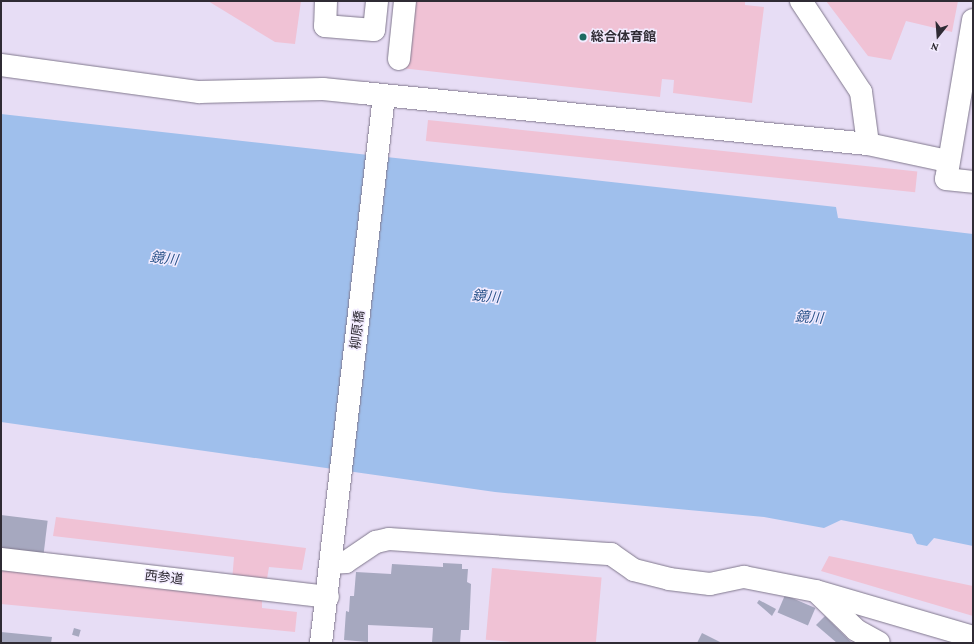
<!DOCTYPE html>
<html>
<head>
<meta charset="utf-8">
<style>
  body { margin:0 }
  #map { position:relative; width:974px; height:644px; overflow:hidden; background:#e7ddf5; font-family:"Crimson Pro","Noto Sans JP",serif }
  div>[style] { position:absolute }
  .green>* { inset:0; background:#f0c2d5; transform-origin:0 0 }
  .water>* { inset:0; background:#9fbfec }
  .building>* { inset:0; background:#a6a8bf; transform-origin:0 0 }
  .roads { filter:drop-shadow(0 0 1px #80788d) drop-shadow(0 0 1px #80788d) }
  .minor>* { height:22px; margin:-11px; padding:0 11px; transform-origin:11px; border-radius:11px; background:#fff }
  .dots>* { width:11px; height:11px; translate:-50% -50%; box-sizing:border-box; border:2px solid #f3ecff; border-radius:50% }
  span { translate:-50% -50%; white-space:nowrap; text-align:center; line-height:1.15; -webkit-text-stroke:3px #f3ecff; paint-order:stroke }
  .poi-label { font-size:13px; color:#2f2b34; font-weight:700 }
  .left { translate:0 -50%; text-align:left }
  .street-label { font-size:13px; color:#2f2b34 }
  .water-label { font-size:14px; color:#2b548b; font-style:italic }
  .frame { position:absolute; inset:0; border:2px solid #2f2b34; pointer-events:none }
  .north { position:absolute; left:918px; top:16px; width:40px; height:40px; -webkit-text-stroke:3px #f3ecff; paint-order:stroke; rotate:197deg; font-size:11px; font-weight:700; line-height:16px; text-align:center; color:#2f2b34 }
  .north::after { content:''; display:block; margin:auto; width:14px; height:18px; background:#2f2b34; clip-path:polygon(50% 0,100% 100%,50% 72%,0 100%) }
</style>
</head>
<body>
<div id="map">
  <div class="green">
    <i style="clip-path:polygon(208px 1px,301px 1px,295px 44px,275px 42px)"></i>
    <i style="clip-path:polygon(409px 1px,745px 1px,745px 5px,764px 7px,752px 103px,673px 93px,674px 80px,662px 79px,660px 97px,401px 68px)"></i>
    <i style="clip-path:polygon(826px 1px,958px 1px,952px 32px,906px 21px,891px 60px,868px 56px)"></i>
    <i style="left:428px;top:120px;width:492px;height:21px;rotate:6deg"></i>
    <i style="clip-path:polygon(56px 517px,306px 548px,302px 570px,269px 567px,266px 585px,232px 581px,234px 557px,53px 536px)"></i>
    <i style="clip-path:polygon(829px 556px,973px 586px,973px 616px,821px 571px)"></i>
    <i style="clip-path:polygon(1px 565px,262px 595px,262px 608px,297px 612px,295px 632px,1px 604px)"></i>
    <i style="left:492px;top:568px;width:110px;height:72px;rotate:5deg"></i>
  </div>
  <div class="water">
    <i style="clip-path:polygon(1px 114px,836px 207px,838px 218px,973px 234px,973px 546px,934px 538px,927px 546px,917px 544px,912px 534px,841px 520px,824px 528px,764px 517px,495px 492px,1px 422px)"></i>
  </div>
  <div class="building">
    <i style="left:1px;top:515px;width:47px;height:39px;rotate:7deg"></i>
    <i style="clip-path:polygon(443px 563px,462px 564px,462px 569px,468px 569px,467px 582px,471px 584px,469px 630px,461px 630px,460px 643px,432px 643px,433px 628px,368px 625px,368px 642px,344px 640px,346px 611px,349px 612px,350px 596px,354px 596px,356px 572px,391px 574px,392px 564px,443px 567px)"></i>
    <i style="left:785px;top:595px;width:33px;height:19px;rotate:23deg"></i>
    <i style="clip-path:polygon(759px 600px,776px 609px,772px 616px,757px 603px)"></i>
    <i style="clip-path:polygon(825px 616px,851px 642px,850px 643px,837px 643px,816px 625px)"></i>
    <i style="left:74px;top:628px;width:7px;height:7px;rotate:16deg"></i>
    <i style="clip-path:polygon(1px 632px,52px 637px,51px 643px,1px 643px)"></i>
    <i style="clip-path:polygon(702px 633px,722px 643px,697px 643px)"></i>
  </div>
  <div class="roads">
    <div class="minor">
      <i style="left:326px;top:1px;width:25px;rotate:92deg"></i>
      <i style="left:325px;top:26px;width:49px;rotate:4.7deg"></i>
      <i style="left:374px;top:30px;width:29px;rotate:-84deg"></i>
      <i style="left:801px;top:1px;width:109px;rotate:56.6deg"></i>
      <i style="left:861px;top:92px;width:52px;rotate:82.3deg"></i>
      <i style="left:973px;top:20px;width:161px;rotate:99.6deg"></i>
      <i style="left:946px;top:179px;width:27px;rotate:6deg"></i>
      <i style="left:399px;top:59px;width:58px;rotate:-84.1deg"></i>
      <i style="left:1px;top:65px;width:200px;rotate:7.8deg"></i>
      <i style="left:199px;top:92px;width:124px;rotate:-1.4deg"></i>
      <i style="left:323px;top:89px;width:40px;rotate:5.7deg"></i>
      <i style="left:363px;top:93px;width:508px;rotate:5.77deg"></i>
      <i style="left:868px;top:144px;width:81px;rotate:12.1deg"></i>
      <i style="left:1px;top:559px;width:329px;rotate:6.6deg"></i>
      <i style="left:331px;top:563px;width:15px;rotate:-4deg"></i>
      <i style="left:346px;top:562px;width:36px;rotate:-34deg"></i>
      <i style="left:376px;top:542px;width:13px;rotate:-13deg"></i>
      <i style="left:389px;top:539px;width:223px;rotate:3.9deg"></i>
      <i style="left:611px;top:554px;width:28px;rotate:35deg"></i>
      <i style="left:634px;top:570px;width:36px;rotate:14deg"></i>
      <i style="left:669px;top:579px;width:41px;rotate:7deg"></i>
      <i style="left:710px;top:584px;width:35px;rotate:-12deg"></i>
      <i style="left:744px;top:577px;width:73px;rotate:11deg"></i>
      <i style="left:816px;top:591px;width:164px;rotate:16.3deg"></i>
      <i style="left:818px;top:593px;width:53px;rotate:44.2deg"></i>
      <i style="left:856px;top:630px;width:26px;rotate:29deg"></i>
      <i style="left:321px;top:643px;width:551px;rotate:-83.43deg"></i>
    </div>
  </div>
  <div class="dots">
    <i style="left:583px;top:37px;background:#1e6961"></i>
  </div>
  <div class="poi-label">
    <span class="left" style="left:591px;top:37px">総合体育館</span>
  </div>
  <div class="street-label">
    <span style="left:358px;top:330px;rotate:-83deg">柳原橋</span>
    <span style="left:164px;top:578px;rotate:7deg">西参道</span>
  </div>
  <div class="water-label">
    <span style="left:164px;top:258px;rotate:7deg">鏡川</span>
    <span style="left:486px;top:296px;rotate:5deg">鏡川</span>
    <span style="left:809px;top:317px;rotate:4deg">鏡川</span>
  </div>
  <div class="frame"></div>
  <div class="north">N</div>
</div>
</body>
</html>
